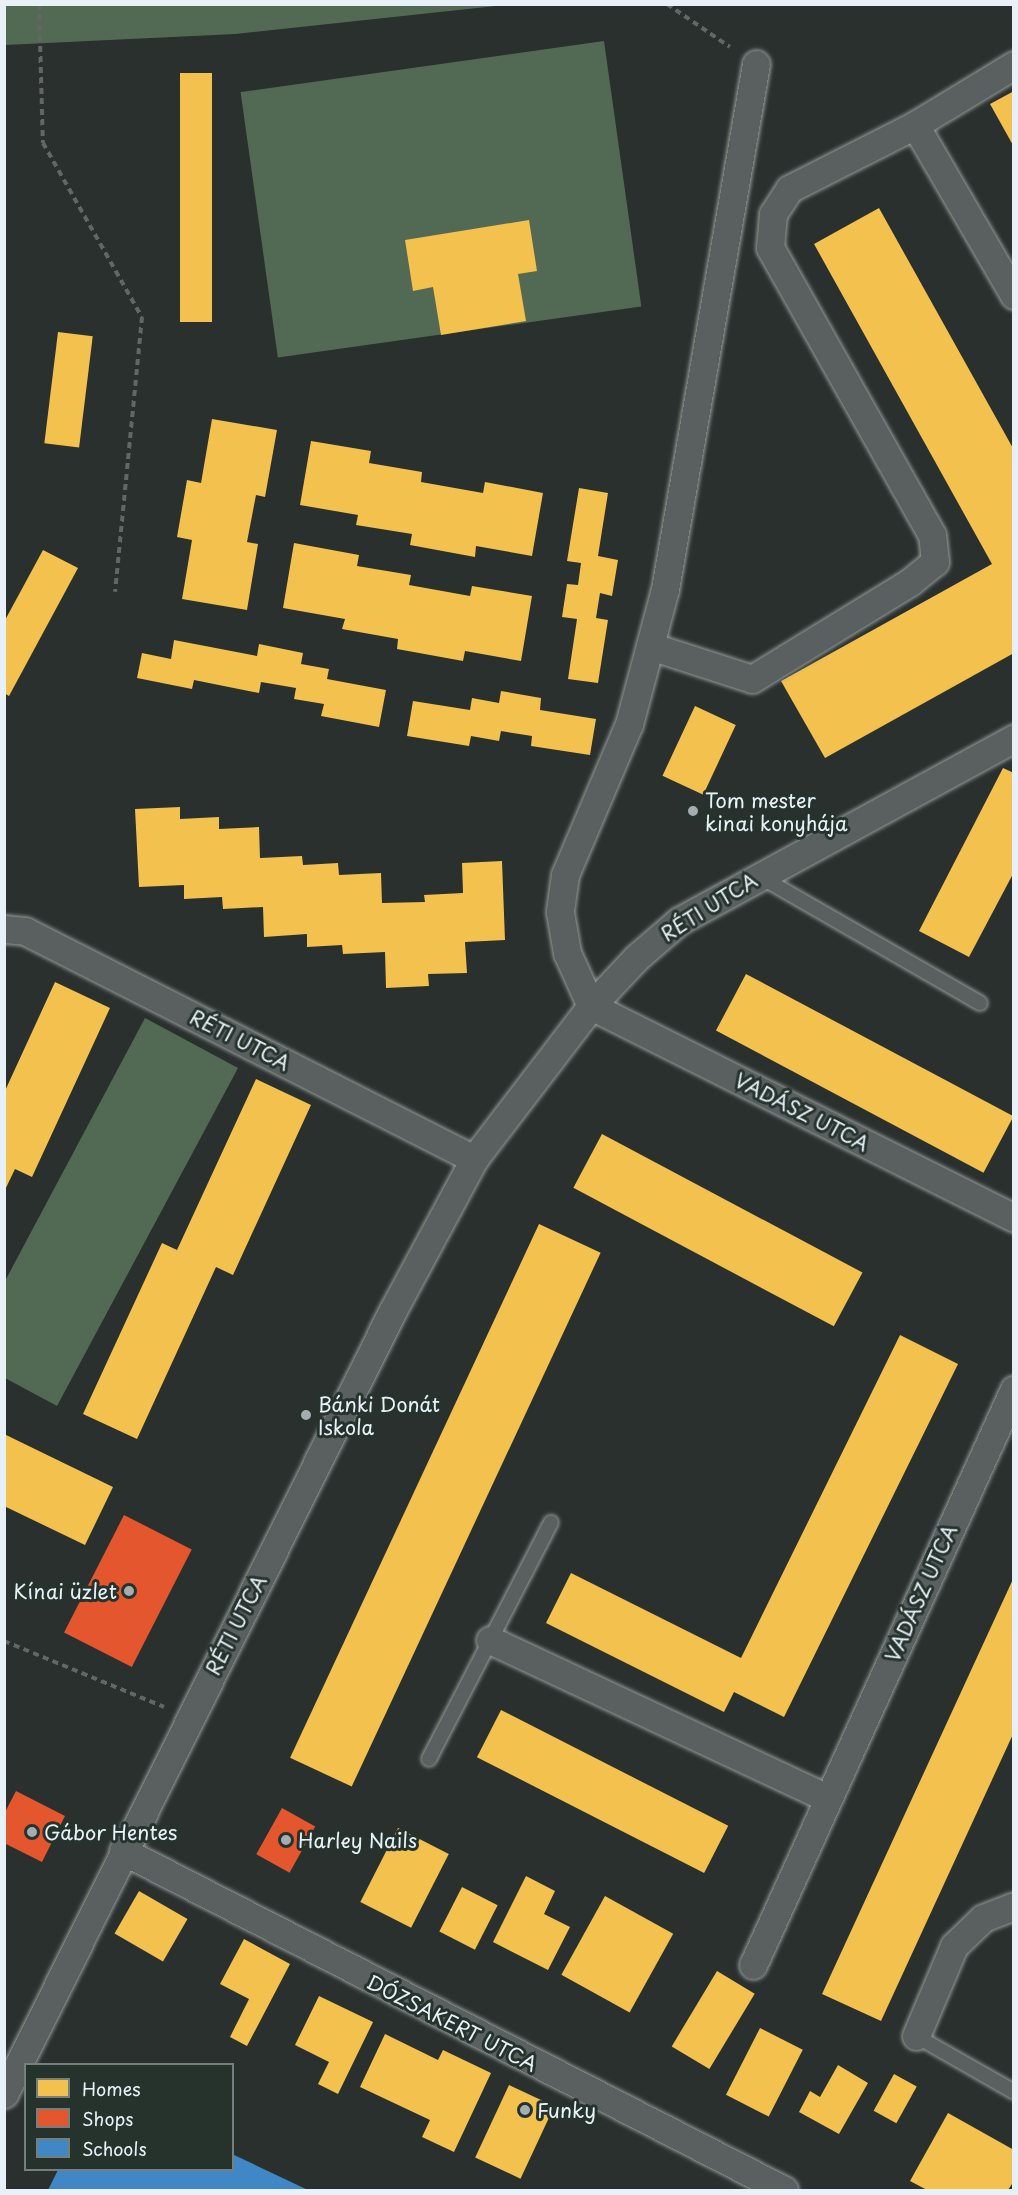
<!DOCTYPE html>
<html>
<head>
<meta charset="utf-8">
<style>
  body { margin:0 }
  #map { position:relative; width:1018px; height:2195px; overflow:hidden; background:#29302d; font-family:"Playpen Sans",sans-serif }
  div>[style] { position:absolute }
  .green>* { inset:0; background:#526a53; transform-origin:0 0 }
  .homes>* { inset:0; background:#f2c14e; transform-origin:0 0 }
  .shops>* { inset:0; background:#e4572e; transform-origin:0 0 }
  .schools>* { inset:0; background:#3f88c5 }
  .path>* { height:4px; margin-top:-2px; transform-origin:0; background:repeating-linear-gradient(90deg,#626665 0 6px,transparent 0 10.5px) }
  .roads { filter:drop-shadow(0 0 2px #959a9a) drop-shadow(0 0 2px #959a9a) }
  .service>* { height:14px; margin:-7px; padding:0 7px; transform-origin:7px; border-radius:7px; background:#5a6060 }
  .minor>* { height:27px; margin:-13.5px; padding:0 13.5px; transform-origin:13.5px; border-radius:13.5px; background:#5a6060 }
  .dots>* { width:16px; height:16px; translate:-50% -50%; box-sizing:border-box; border:3px solid #26332d; border-radius:50% }
  span { translate:-50% -50%; white-space:nowrap; text-align:center; line-height:1.15; -webkit-text-stroke:6px #26332d; paint-order:stroke }
  .poi-label { font-size:20px; color:#e8f1f8 }
  .left { translate:0 -50%; text-align:left }
  .right { translate:-100% -50%; text-align:right }
  .street-label { font-size:20px; color:#e8f1f8 }
  .frame { position:absolute; inset:0; border:6px solid #e8f1f8; pointer-events:none }
  .legend { position:absolute; left:24px; top:2063px; width:210px; height:108px; box-sizing:border-box; background:#26332d; border:2px solid #747f7e; margin:0; padding:8px 10px; list-style:none; font-size:18px; color:#e8f1f8 }
  .legend li { display:flex; align-items:center; gap:12px; height:30px }
  .legend b { width:30px; border:2px solid #747f7e }
</style>
</head>
<body>
<div id="map">
  <div class="green">
    <i style="clip-path:polygon(4px 5px,5px 4px,505px 5px,235px 34px,5px 45px)"></i>
    <i style="left:604px;top:41px;width:268px;height:367px;rotate:82deg"></i>
    <i style="clip-path:polygon(145px 1018px,238px 1068px,57px 1406px,5px 1378px,5px 1281px)"></i>
  </div>
  <div class="homes">
    <i style="left:180px;top:73px;width:32px;height:249px"></i>
    <i style="clip-path:polygon(1014px 91px,1014px 147px,990px 104px)"></i>
    <i style="clip-path:polygon(879px 208px,1014px 450px,1014px 653px,825px 758px,781px 681px,992px 564px,814px 244px)"></i>
    <i style="clip-path:polygon(529px 220px,537px 271px,518px 274px,526px 321px,441px 335px,433px 287px,413px 291px,405px 240px)"></i>
    <i style="left:58px;top:332px;width:35px;height:112px;rotate:7deg"></i>
    <i style="clip-path:polygon(212px 419px,277px 430px,265px 497px,256px 495px,247px 542px,258px 544px,247px 610px,182px 599px,192px 540px,177px 537px,187px 480px,201px 483px)"></i>
    <i style="clip-path:polygon(311px 441px,371px 451px,369px 463px,422px 472px,421px 482px,483px 493px,485px 482px,543px 493px,532px 556px,476px 546px,475px 557px,410px 545px,412px 534px,356px 525px,358px 515px,300px 505px)"></i>
    <i style="clip-path:polygon(579px 488px,608px 493px,598px 556px,618px 560px,612px 596px,600px 593px,596px 618px,608px 620px,598px 683px,568px 679px,577px 619px,562px 617px,567px 584px,578px 585px,581px 563px,567px 561px)"></i>
    <i style="clip-path:polygon(294px 543px,359px 555px,357px 566px,411px 575px,409px 585px,470px 596px,472px 586px,532px 596px,521px 661px,465px 651px,463px 661px,397px 649px,398px 639px,342px 629px,345px 619px,283px 608px)"></i>
    <i style="clip-path:polygon(43px 550px,78px 568px,9px 696px,4px 693px,4px 622px)"></i>
    <i style="clip-path:polygon(174px 640px,257px 656px,259px 644px,303px 653px,301px 664px,329px 669px,327px 679px,386px 690px,379px 727px,321px 716px,324px 704px,294px 699px,296px 688px,261px 682px,259px 693px,194px 680px,192px 689px,137px 678px,142px 653px,171px 659px)"></i>
    <i style="clip-path:polygon(501px 691px,541px 698px,540px 710px,596px 719px,590px 755px,531px 746px,532px 736px,501px 731px,499px 741px,471px 736px,469px 746px,407px 736px,413px 701px,470px 710px,472px 698px,499px 703px)"></i>
    <i style="left:695px;top:706px;width:45px;height:77px;rotate:25deg"></i>
    <i style="clip-path:polygon(1003px 768px,1014px 773px,1014px 872px,969px 957px,919px 931px)"></i>
    <i style="clip-path:polygon(180px 807px,180px 819px,219px 817px,219px 829px,259px 827px,260px 858px,302px 856px,303px 865px,338px 863px,339px 875px,381px 873px,382px 903px,425px 902px,424px 895px,463px 893px,462px 863px,502px 861px,505px 940px,465px 942px,467px 973px,428px 974px,429px 986px,386px 988px,385px 952px,343px 954px,342px 945px,307px 947px,307px 934px,264px 937px,263px 907px,223px 909px,222px 897px,184px 899px,184px 885px,139px 887px,135px 809px)"></i>
    <i style="left:746px;top:974px;width:303px;height:64px;rotate:28deg"></i>
    <i style="clip-path:polygon(55px 982px,110px 1008px,32px 1177px,15px 1169px,4px 1192px,4px 1093px)"></i>
    <i style="clip-path:polygon(256px 1079px,311px 1105px,233px 1275px,216px 1267px,137px 1439px,83px 1414px,162px 1243px,177px 1250px)"></i>
    <i style="left:602px;top:1134px;width:295px;height:61px;rotate:28deg"></i>
    <i style="left:539px;top:1224px;width:68px;height:589px;rotate:25deg"></i>
    <i style="clip-path:polygon(900px 1335px,958px 1364px,784px 1717px,734px 1692px,724px 1712px,546px 1623px,571px 1573px,741px 1658px)"></i>
    <i style="clip-path:polygon(4px 1434px,113px 1487px,85px 1545px,4px 1506px)"></i>
    <i style="clip-path:polygon(1014px 1577px,1014px 1732px,881px 2021px,822px 1994px)"></i>
    <i style="left:501px;top:1710px;width:255px;height:53px;rotate:27deg"></i>
    <i style="left:398px;top:1828px;width:57px;height:83px;rotate:27deg"></i>
    <i style="clip-path:polygon(526px 1876px,555px 1891px,544px 1914px,570px 1927px,548px 1970px,493px 1942px)"></i>
    <i style="left:462px;top:1887px;width:40px;height:50px;rotate:27deg"></i>
    <i style="left:139px;top:1891px;width:56px;height:49px;rotate:30deg"></i>
    <i style="left:605px;top:1896px;width:78px;height:90px;rotate:29deg"></i>
    <i style="clip-path:polygon(244px 1939px,290px 1964px,247px 2046px,230px 2037px,249px 1999px,220px 1984px)"></i>
    <i style="left:717px;top:1971px;width:44px;height:88px;rotate:31deg"></i>
    <i style="clip-path:polygon(319px 1996px,373px 2022px,338px 2094px,318px 2084px,329px 2062px,295px 2045px)"></i>
    <i style="left:760px;top:2028px;width:48px;height:75px;rotate:27deg"></i>
    <i style="clip-path:polygon(385px 2034px,438px 2060px,443px 2050px,491px 2073px,454px 2152px,422px 2137px,430px 2120px,360px 2087px)"></i>
    <i style="clip-path:polygon(838px 2065px,868px 2083px,839px 2134px,799px 2112px,810px 2091px,820px 2097px)"></i>
    <i style="left:894px;top:2074px;width:26px;height:42px;rotate:29deg"></i>
    <i style="left:509px;top:2085px;width:50px;height:80px;rotate:25deg"></i>
    <i style="clip-path:polygon(948px 2113px,1014px 2150px,1014px 2181px,1008px 2190px,927px 2190px,910px 2181px)"></i>
  </div>
  <div class="shops">
    <i style="left:124px;top:1515px;width:76px;height:132px;rotate:27deg"></i>
    <i style="clip-path:polygon(16px 1791px,65px 1816px,42px 1862px,4px 1843px,4px 1814px)"></i>
    <i style="left:282px;top:1808px;width:38px;height:53px;rotate:29deg"></i>
  </div>
  <div class="schools">
    <i style="clip-path:polygon(232px 2154px,308px 2190px,48px 2190px,58px 2170px,232px 2170px)"></i>
  </div>
  <div class="path">
    <i style="left:39px;top:4px;width:139px;rotate:88.4deg"></i>
    <i style="left:43px;top:143px;width:200px;rotate:60.4deg"></i>
    <i style="left:142px;top:317px;width:276px;rotate:95.6deg"></i>
    <i style="left:667px;top:4px;width:76px;rotate:34.3deg"></i>
    <i style="left:4px;top:1641px;width:173px;rotate:22.4deg"></i>
  </div>
  <div class="roads">
    <div class="service">
      <i style="left:759px;top:876px;width:255px;rotate:29.9deg"></i>
      <i style="left:429px;top:1759px;width:266px;rotate:-62.7deg"></i>
      <i style="left:916px;top:2036px;width:113px;rotate:29.7deg"></i>
    </div>
    <div class="minor">
      <i style="left:756px;top:64px;width:533px;rotate:99.83deg"></i>
      <i style="left:665px;top:589px;width:140px;rotate:104.9deg"></i>
      <i style="left:629px;top:724px;width:164px;rotate:113deg"></i>
      <i style="left:565px;top:875px;width:37px;rotate:98deg"></i>
      <i style="left:560px;top:912px;width:42px;rotate:80.3deg"></i>
      <i style="left:567px;top:953px;width:58px;rotate:65.6deg"></i>
      <i style="left:591px;top:1006px;width:473px;rotate:26.6deg"></i>
      <i style="left:915px;top:125px;width:197px;rotate:59.8deg"></i>
      <i style="left:650px;top:646px;width:107px;rotate:17.9deg"></i>
      <i style="left:752px;top:679px;width:185px;rotate:-31.5deg"></i>
      <i style="left:910px;top:582px;width:32px;rotate:-39deg"></i>
      <i style="left:935px;top:562px;width:27px;rotate:-96deg"></i>
      <i style="left:932px;top:535px;width:330px;rotate:-119.4deg"></i>
      <i style="left:770px;top:248px;width:34px;rotate:-85deg"></i>
      <i style="left:773px;top:214px;width:30px;rotate:-57deg"></i>
      <i style="left:789px;top:189px;width:141px;rotate:-26.9deg"></i>
      <i style="left:915px;top:125px;width:116px;rotate:-31.2deg"></i>
      <i style="left:4px;top:929px;width:21px;rotate:5deg"></i>
      <i style="left:25px;top:931px;width:504px;rotate:26.92deg"></i>
      <i style="left:490px;top:1640px;width:373px;rotate:25.1deg"></i>
      <i style="left:123px;top:1851px;width:743px;rotate:27.15deg"></i>
      <i style="left:753px;top:1965px;width:632px;rotate:-65.62deg"></i>
      <i style="left:916px;top:2036px;width:98px;rotate:-67.1deg"></i>
      <i style="left:954px;top:1946px;width:40px;rotate:-44deg"></i>
      <i style="left:983px;top:1918px;width:33px;rotate:-21deg"></i>
      <i style="left:4px;top:2094px;width:873px;rotate:-63.61deg"></i>
      <i style="left:392px;top:1312px;width:174px;rotate:-61.8deg"></i>
      <i style="left:474px;top:1159px;width:193px;rotate:-52.6deg"></i>
      <i style="left:591px;top:1006px;width:66px;rotate:-46.8deg"></i>
      <i style="left:636px;top:958px;width:57px;rotate:-40.7deg"></i>
      <i style="left:679px;top:921px;width:382px;rotate:-28.6deg"></i>
    </div>
  </div>
  <div class="dots">
    <i style="left:693px;top:811px;background:#a5adb1"></i>
    <i style="left:306px;top:1415px;background:#a5adb1"></i>
    <i style="left:129px;top:1591px;background:#a5adb1"></i>
    <i style="left:32px;top:1832px;background:#a5adb1"></i>
    <i style="left:286px;top:1840px;background:#a5adb1"></i>
    <i style="left:525px;top:2110px;background:#a5adb1"></i>
  </div>
  <div class="poi-label">
    <span class="left" style="left:705px;top:812px">Tom mester<br>kinai konyhája</span>
    <span class="left" style="left:318px;top:1416px">Bánki Donát<br>Iskola</span>
    <span class="right" style="left:117px;top:1591px">Kínai üzlet</span>
    <span class="left" style="left:44px;top:1832px">Gábor Hentes</span>
    <span class="left" style="left:298px;top:1840px">Harley Nails</span>
    <span class="left" style="left:537px;top:2110px">Funky</span>
  </div>
  <div class="street-label">
    <span style="left:709px;top:907px;rotate:-32deg">RÉTI UTCA</span>
    <span style="left:240px;top:1040px;rotate:27deg">RÉTI UTCA</span>
    <span style="left:802px;top:1112px;rotate:27deg">VADÁSZ UTCA</span>
    <span style="left:921px;top:1593px;rotate:-66deg">VADÁSZ UTCA</span>
    <span style="left:236px;top:1625px;rotate:-63deg">RÉTI UTCA</span>
    <span style="left:452px;top:2023px;rotate:27deg">DÓZSAKERT UTCA</span>
  </div>
  <div class="frame"></div>
  <ul class="legend">
  <li><b style="height:16px;background:#f2c14e"></b>Homes</li>
  <li><b style="height:16px;background:#e4572e"></b>Shops</li>
  <li><b style="height:16px;background:#3f88c5"></b>Schools</li>
  </ul>
</div>
</body>
</html>
